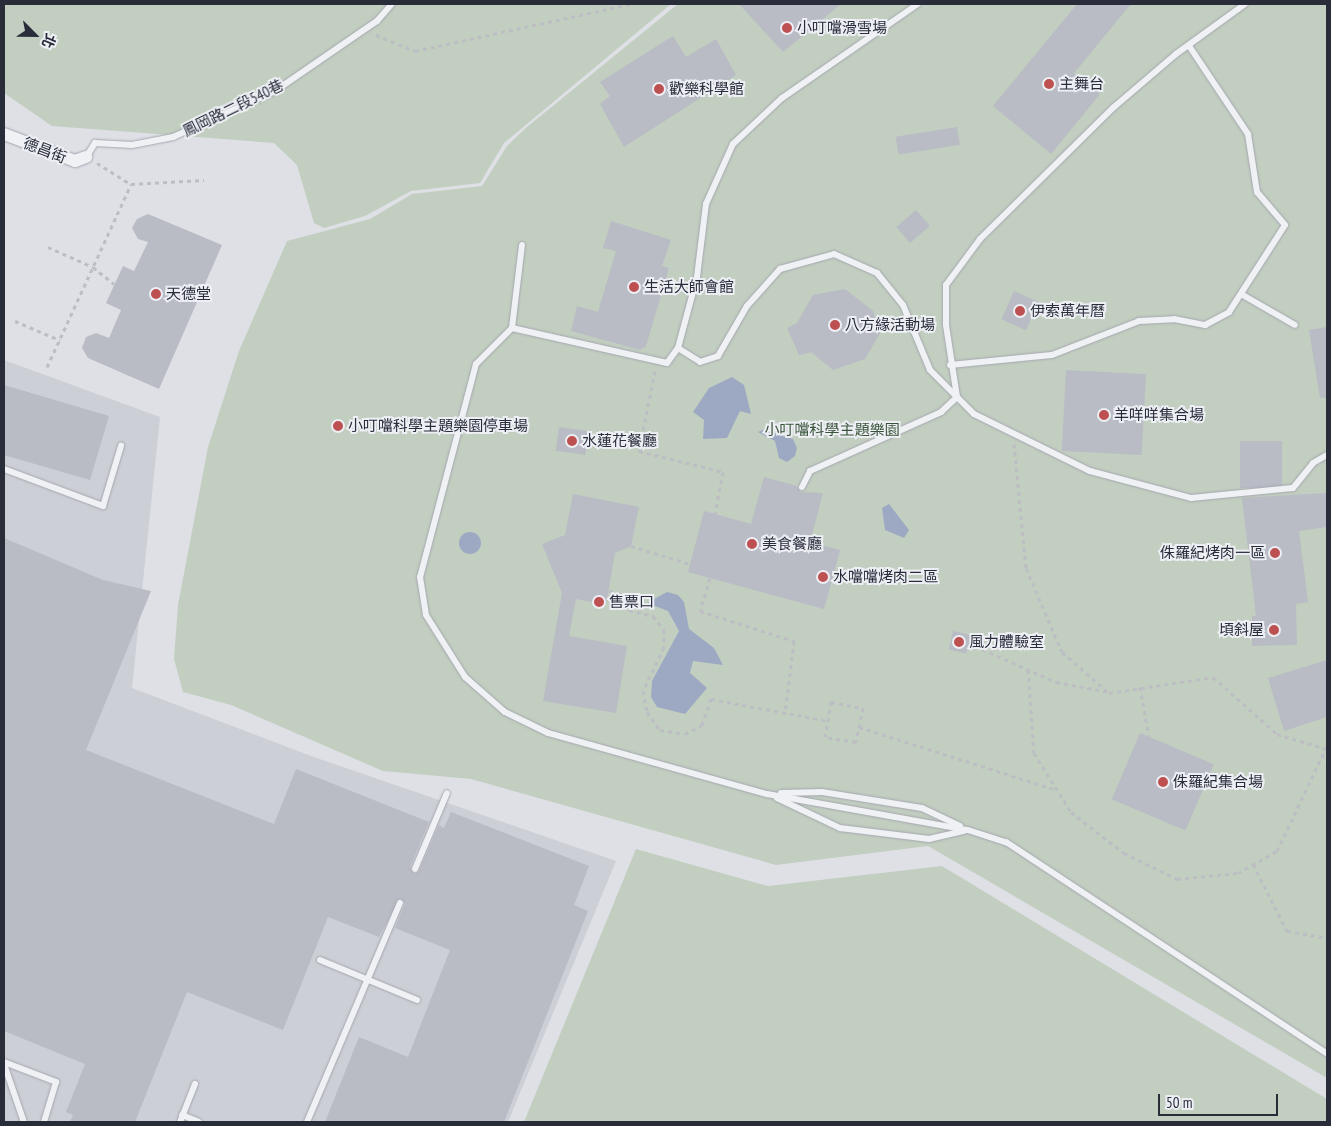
<!DOCTYPE html>
<html>
<head>
<meta charset="utf-8">
<style>
  body { margin:0 }
  #map { position:relative; width:1331px; height:1126px; overflow:hidden; background:#dee0e6; font-family:"PT Sans Narrow","Noto Sans TC",sans-serif }
  div>[style] { position:absolute }
  .built>* { inset:0; background:#cccfd6 }
  .green>* { inset:0; background:#c2cec0 }
  .water>* { inset:0; background:#9da9c2 }
  .round { border-radius:50% }
  .building>* { inset:0; background:#b9bbc5; transform-origin:0 0 }
  .path>* { height:3px; margin-top:-1.5px; transform-origin:0; background:repeating-linear-gradient(90deg,#bcbec4 0 4px,transparent 0 8px) }
  .roads { filter:drop-shadow(0 0 1px #a4a7af) drop-shadow(0 0 1px #a4a7af) }
  .lane>* { height:6px; margin:-3px; padding:0 3px; transform-origin:3px; border-radius:3px; background:#f0f1f4 }
  .street>* { height:12px; margin:-6px; padding:0 6px; transform-origin:6px; border-radius:6px; background:#f0f1f4 }
  .dots>* { width:14px; height:14px; translate:-50% -50%; box-sizing:border-box; border:2px solid #edeff4; border-radius:50% }
  span { translate:-50% -50%; white-space:nowrap; text-align:center; line-height:1.15; -webkit-text-stroke:4px #edeff4; paint-order:stroke }
  .poi-label { font-size:15px; color:#292d3a }
  .left { translate:0 -50%; text-align:left }
  .right { translate:-100% -50%; text-align:right }
  .street-label { font-size:15px; color:#292d3a }
  .park-label { font-size:15px; color:#395438 }
  .frame { position:absolute; inset:0; border:5px solid #292d3a; pointer-events:none }
  .north { position:absolute; left:10px; top:10px; width:50px; height:50px; -webkit-text-stroke:4px #edeff4; paint-order:stroke; rotate:113deg; font-size:14px; font-weight:700; line-height:20px; text-align:center; color:#292d3a }
  .north::after { content:''; display:block; margin:auto; width:18px; height:22px; background:#292d3a; clip-path:polygon(50% 0,100% 100%,50% 72%,0 100%) }
  .scale { position:absolute; left:1158px; top:1094px; width:120px; height:22px; box-sizing:border-box; border:2px solid #292d3a; border-top:0; padding-left:6px; font-size:15px; line-height:18px; white-space:nowrap; color:#292d3a; -webkit-text-stroke:4px #edeff4; paint-order:stroke }
</style>
</head>
<body>
<div id="map">
  <div class="built">
    <i style="clip-path:polygon(4px 360px,160px 417px,132px 688px,311px 756px,616px 861px,508px 1122px,4px 1122px)"></i>
  </div>
  <div class="green">
    <i style="clip-path:polygon(4px 4px,671px 4px,504px 143px,480px 183px,411px 191px,365px 216px,324px 228px,314px 223px,297px 165px,274px 143px,52px 126px,4px 93px)"></i>
    <i style="clip-path:polygon(678px 4px,1327px 4px,1327px 1078px,928px 846px,776px 865px,471px 779px,383px 771px,231px 705px,183px 692px,174px 659px,178px 605px,208px 447px,239px 351px,287px 241px,370px 219px,412px 194px,482px 186px,507px 146px,527px 127px)"></i>
    <i style="clip-path:polygon(636px 849px,768px 886px,942px 866px,1327px 1099px,1327px 1121px,524px 1122px)"></i>
  </div>
  <div class="water">
    <i style="clip-path:polygon(732px 377px,744px 385px,751px 414px,740px 411px,727px 438px,703px 439px,704px 420px,693px 412px,709px 388px)"></i>
    <i style="clip-path:polygon(763px 430px,793px 439px,797px 448px,795px 456px,787px 462px,779px 458px,775px 441px,758px 432px)"></i>
    <i style="clip-path:polygon(889px 504px,909px 530px,904px 538px,885px 530px,882px 508px)"></i>
    <i class="round" style="left:459px;top:532px;width:22px;height:22px"></i>
    <i style="clip-path:polygon(667px 592px,678px 595px,684px 602px,689px 629px,714px 648px,723px 665px,693px 661px,690px 673px,707px 688px,685px 714px,657px 707px,651px 697px,652px 681px,679px 631px,668px 611px,647px 603px)"></i>
  </div>
  <div class="building">
    <i style="clip-path:polygon(739px 4px,841px 4px,783px 52px)"></i>
    <i style="clip-path:polygon(1077px 4px,1131px 4px,1074px 73px,1100px 94px,1051px 154px,993px 106px)"></i>
    <i style="clip-path:polygon(673px 36px,686px 57px,716px 39px,736px 75px,624px 147px,600px 104px,610px 96px,600px 82px)"></i>
    <i style="left:957px;top:127px;width:18px;height:62px;rotate:81deg"></i>
    <i style="left:916px;top:210px;width:21px;height:26px;rotate:49deg"></i>
    <i style="clip-path:polygon(148px 214px,222px 245px,159px 389px,88px 358px,82px 348px,86px 337px,96px 333px,109px 338px,121px 310px,106px 303px,123px 266px,134px 271px,148px 242px,138px 239px,132px 228px,137px 219px)"></i>
    <i style="clip-path:polygon(611px 221px,671px 240px,662px 266px,669px 268px,646px 346px,640px 350px,571px 331px,577px 306px,598px 312px,616px 251px,603px 248px)"></i>
    <i style="clip-path:polygon(845px 289px,873px 311px,880px 333px,865px 359px,833px 370px,811px 352px,799px 355px,787px 328px,797px 323px,813px 295px)"></i>
    <i style="left:1014px;top:291px;width:27px;height:31px;rotate:24deg"></i>
    <i style="clip-path:polygon(1327px 327px,1327px 398px,1320px 398px,1309px 330px)"></i>
    <i style="left:1066px;top:370px;width:80px;height:81px;rotate:3deg"></i>
    <i style="clip-path:polygon(4px 385px,109px 416px,90px 480px,4px 455px)"></i>
    <i style="left:559px;top:427px;width:30px;height:24px;rotate:8deg"></i>
    <i style="left:1240px;top:441px;width:42px;height:47px"></i>
    <i style="clip-path:polygon(764px 477px,797px 486px,800px 492px,823px 493px,810px 542px,840px 550px,824px 609px,688px 572px,704px 511px,751px 524px)"></i>
    <i style="clip-path:polygon(1327px 493px,1327px 527px,1299px 531px,1308px 602px,1296px 604px,1297px 645px,1252px 646px,1252px 616px,1256px 616px,1242px 498px)"></i>
    <i style="clip-path:polygon(573px 494px,639px 507px,631px 546px,615px 553px,606px 605px,576px 599px,569px 636px,627px 646px,616px 713px,543px 701px,562px 593px,542px 544px,565px 535px)"></i>
    <i style="clip-path:polygon(4px 538px,103px 580px,151px 591px,86px 750px,274px 824px,296px 769px,429px 822px,410px 867px,414px 874px,419px 871px,439px 825px,444px 828px,451px 812px,589px 866px,574px 905px,588px 911px,504px 1122px,325px 1122px,359px 1037px,408px 1057px,450px 950px,395px 928px,405px 904px,400px 898px,379px 937px,328px 917px,283px 1030px,187px 992px,135px 1122px,70px 1122px,73px 1115px,66px 1112px,85px 1064px,4px 1031px)"></i>
    <i style="left:953px;top:631px;width:18px;height:19px;rotate:13deg"></i>
    <i style="clip-path:polygon(1327px 660px,1327px 717px,1284px 731px,1268px 678px)"></i>
    <i style="left:1140px;top:733px;width:80px;height:72px;rotate:23deg"></i>
  </div>
  <div class="path">
    <i style="left:376px;top:35px;width:42px;rotate:22.3deg"></i>
    <i style="left:415px;top:51px;width:221px;rotate:-12.3deg"></i>
    <i style="left:97px;top:163px;width:40px;rotate:32deg"></i>
    <i style="left:48px;top:247px;width:49px;rotate:24deg"></i>
    <i style="left:93px;top:267px;width:27px;rotate:39deg"></i>
    <i style="left:15px;top:321px;width:49px;rotate:22.9deg"></i>
    <i style="left:47px;top:367px;width:201px;rotate:-65.3deg"></i>
    <i style="left:131px;top:184px;width:73px;rotate:-3.1deg"></i>
    <i style="left:655px;top:371px;width:82px;rotate:101.3deg"></i>
    <i style="left:639px;top:451px;width:87px;rotate:14deg"></i>
    <i style="left:723px;top:472px;width:43px;rotate:100.8deg"></i>
    <i style="left:1014px;top:444px;width:125px;rotate:84.5deg"></i>
    <i style="left:1026px;top:568px;width:91px;rotate:66.8deg"></i>
    <i style="left:1062px;top:652px;width:62px;rotate:41.1deg"></i>
    <i style="left:1109px;top:693px;width:105px;rotate:-8.7deg"></i>
    <i style="left:1213px;top:677px;width:86px;rotate:41.7deg"></i>
    <i style="left:1277px;top:734px;width:52px;rotate:16.7deg"></i>
    <i style="left:631px;top:546px;width:62px;rotate:17deg"></i>
    <i style="left:710px;top:578px;width:34px;rotate:107deg"></i>
    <i style="left:700px;top:611px;width:99px;rotate:17.7deg"></i>
    <i style="left:794px;top:641px;width:73px;rotate:97.1deg"></i>
    <i style="left:609px;top:591px;width:19px;rotate:16deg"></i>
    <i style="left:627px;top:596px;width:14px;rotate:82deg"></i>
    <i style="left:629px;top:610px;width:25px;rotate:14deg"></i>
    <i style="left:653px;top:616px;width:18px;rotate:52deg"></i>
    <i style="left:664px;top:630px;width:17px;rotate:90deg"></i>
    <i style="left:664px;top:647px;width:49px;rotate:115.5deg"></i>
    <i style="left:643px;top:691px;width:21px;rotate:79deg"></i>
    <i style="left:647px;top:712px;width:22px;rotate:54deg"></i>
    <i style="left:660px;top:730px;width:25px;rotate:9deg"></i>
    <i style="left:685px;top:734px;width:19px;rotate:-28deg"></i>
    <i style="left:702px;top:725px;width:28px;rotate:-71deg"></i>
    <i style="left:711px;top:699px;width:119px;rotate:10.6deg"></i>
    <i style="left:975px;top:646px;width:89px;rotate:24deg"></i>
    <i style="left:1056px;top:682px;width:54px;rotate:10.7deg"></i>
    <i style="left:1028px;top:670px;width:83px;rotate:85.9deg"></i>
    <i style="left:1034px;top:753px;width:70px;rotate:57.9deg"></i>
    <i style="left:1071px;top:812px;width:67px;rotate:37.7deg"></i>
    <i style="left:1124px;top:853px;width:59px;rotate:26.1deg"></i>
    <i style="left:1177px;top:879px;width:61px;rotate:-5.6deg"></i>
    <i style="left:1238px;top:873px;width:45px;rotate:-29.4deg"></i>
    <i style="left:1277px;top:851px;width:112px;rotate:-64.6deg"></i>
    <i style="left:1140px;top:687px;width:51px;rotate:79.8deg"></i>
    <i style="left:831px;top:702px;width:33px;rotate:11deg"></i>
    <i style="left:863px;top:708px;width:35px;rotate:102deg"></i>
    <i style="left:856px;top:742px;width:31px;rotate:-171deg"></i>
    <i style="left:825px;top:737px;width:36px;rotate:-80deg"></i>
    <i style="left:859px;top:727px;width:207px;rotate:17.7deg"></i>
    <i style="left:1253px;top:864px;width:75px;rotate:63.1deg"></i>
    <i style="left:1287px;top:931px;width:41px;rotate:9.9deg"></i>
  </div>
  <div class="roads">
    <div class="lane">
      <i style="left:86px;top:157px;width:17px;rotate:-57deg"></i>
      <i style="left:95px;top:143px;width:37px;rotate:3deg"></i>
      <i style="left:132px;top:145px;width:42px;rotate:-11deg"></i>
      <i style="left:173px;top:137px;width:112px;rotate:-24.3deg"></i>
      <i style="left:275px;top:91px;width:124px;rotate:-34.5deg"></i>
      <i style="left:377px;top:21px;width:23px;rotate:-49deg"></i>
      <i style="left:522px;top:245px;width:84px;rotate:96.9deg"></i>
      <i style="left:512px;top:328px;width:51px;rotate:135deg"></i>
      <i style="left:476px;top:364px;width:220px;rotate:104.7deg"></i>
      <i style="left:420px;top:577px;width:38px;rotate:81deg"></i>
      <i style="left:426px;top:615px;width:73px;rotate:57.8deg"></i>
      <i style="left:465px;top:677px;width:53px;rotate:41.2deg"></i>
      <i style="left:505px;top:712px;width:48px;rotate:26deg"></i>
      <i style="left:548px;top:733px;width:227px;rotate:15.6deg"></i>
      <i style="left:767px;top:794px;width:204px;rotate:10.2deg"></i>
      <i style="left:968px;top:830px;width:40px;rotate:18deg"></i>
      <i style="left:1006px;top:842px;width:385px;rotate:33.4deg"></i>
      <i style="left:1241px;top:294px;width:62px;rotate:29.9deg"></i>
      <i style="left:512px;top:328px;width:159px;rotate:12.7deg"></i>
      <i style="left:667px;top:363px;width:19px;rotate:-54deg"></i>
      <i style="left:678px;top:348px;width:73px;rotate:-75deg"></i>
      <i style="left:697px;top:277px;width:74px;rotate:-83deg"></i>
      <i style="left:706px;top:204px;width:66px;rotate:-65.8deg"></i>
      <i style="left:733px;top:144px;width:67px;rotate:-43.2deg"></i>
      <i style="left:782px;top:98px;width:165px;rotate:-34.7deg"></i>
      <i style="left:678px;top:348px;width:26px;rotate:32deg"></i>
      <i style="left:700px;top:362px;width:19px;rotate:-18deg"></i>
      <i style="left:718px;top:356px;width:58px;rotate:-59.9deg"></i>
      <i style="left:747px;top:306px;width:50px;rotate:-48.3deg"></i>
      <i style="left:780px;top:269px;width:56px;rotate:-15.5deg"></i>
      <i style="left:834px;top:254px;width:47px;rotate:23.8deg"></i>
      <i style="left:877px;top:273px;width:41px;rotate:50.9deg"></i>
      <i style="left:903px;top:305px;width:70px;rotate:67.4deg"></i>
      <i style="left:930px;top:370px;width:62px;rotate:45deg"></i>
      <i style="left:974px;top:414px;width:129px;rotate:26.2deg"></i>
      <i style="left:1090px;top:471px;width:105px;rotate:15deg"></i>
      <i style="left:1191px;top:498px;width:102px;rotate:-5.6deg"></i>
      <i style="left:1293px;top:488px;width:32px;rotate:-51deg"></i>
      <i style="left:1313px;top:463px;width:16px;rotate:-30deg"></i>
      <i style="left:950px;top:365px;width:102px;rotate:-5.6deg"></i>
      <i style="left:1052px;top:355px;width:93px;rotate:-21.3deg"></i>
      <i style="left:1139px;top:321px;width:35px;rotate:-3deg"></i>
      <i style="left:1174px;top:319px;width:32px;rotate:11deg"></i>
      <i style="left:1205px;top:325px;width:27px;rotate:-28deg"></i>
      <i style="left:1229px;top:312px;width:103px;rotate:-57.2deg"></i>
      <i style="left:1285px;top:225px;width:43px;rotate:-130.3deg"></i>
      <i style="left:1257px;top:192px;width:59px;rotate:-98.8deg"></i>
      <i style="left:1248px;top:134px;width:106px;rotate:-123.8deg"></i>
      <i style="left:4px;top:469px;width:106px;rotate:20.5deg"></i>
      <i style="left:103px;top:506px;width:63px;rotate:-73.3deg"></i>
      <i style="left:802px;top:487px;width:18px;rotate:-63deg"></i>
      <i style="left:810px;top:471px;width:144px;rotate:-24.2deg"></i>
      <i style="left:941px;top:412px;width:22px;rotate:-43deg"></i>
      <i style="left:957px;top:397px;width:73px;rotate:-98.7deg"></i>
      <i style="left:946px;top:325px;width:40px;rotate:-90deg"></i>
      <i style="left:946px;top:285px;width:57px;rotate:-53.5deg"></i>
      <i style="left:980px;top:239px;width:188px;rotate:-44.6deg"></i>
      <i style="left:1114px;top:107px;width:82px;rotate:-40.5deg"></i>
      <i style="left:1176px;top:54px;width:85px;rotate:-35.9deg"></i>
      <i style="left:781px;top:793px;width:41px;rotate:-1.4deg"></i>
      <i style="left:822px;top:792px;width:101px;rotate:9.1deg"></i>
      <i style="left:922px;top:808px;width:42px;rotate:25.3deg"></i>
      <i style="left:777px;top:798px;width:70px;rotate:25.5deg"></i>
      <i style="left:840px;top:828px;width:90px;rotate:7deg"></i>
      <i style="left:929px;top:839px;width:36px;rotate:-13deg"></i>
      <i style="left:415px;top:869px;width:82px;rotate:-67.2deg"></i>
      <i style="left:320px;top:960px;width:105px;rotate:22.4deg"></i>
      <i style="left:4px;top:1062px;width:56px;rotate:21deg"></i>
      <i style="left:56px;top:1082px;width:42px;rotate:106.7deg"></i>
      <i style="left:4px;top:1064px;width:61px;rotate:71deg"></i>
      <i style="left:182px;top:1115px;width:18px;rotate:22deg"></i>
      <i style="left:180px;top:1122px;width:41px;rotate:-68.5deg"></i>
      <i style="left:307px;top:1122px;width:238px;rotate:-67deg"></i>
    </div>
    <div class="street">
      <i style="left:4px;top:134px;width:76px;rotate:20.8deg"></i>
      <i style="left:75px;top:161px;width:12px;rotate:-20deg"></i>
    </div>
  </div>
  <div class="dots">
    <i style="left:787px;top:28px;background:#bd5151"></i>
    <i style="left:1049px;top:84px;background:#bd5151"></i>
    <i style="left:659px;top:89px;background:#bd5151"></i>
    <i style="left:634px;top:287px;background:#bd5151"></i>
    <i style="left:156px;top:294px;background:#bd5151"></i>
    <i style="left:1020px;top:311px;background:#bd5151"></i>
    <i style="left:835px;top:325px;background:#bd5151"></i>
    <i style="left:1104px;top:415px;background:#bd5151"></i>
    <i style="left:338px;top:426px;background:#bd5151"></i>
    <i style="left:572px;top:441px;background:#bd5151"></i>
    <i style="left:752px;top:544px;background:#bd5151"></i>
    <i style="left:1275px;top:553px;background:#bd5151"></i>
    <i style="left:823px;top:577px;background:#bd5151"></i>
    <i style="left:599px;top:602px;background:#bd5151"></i>
    <i style="left:1274px;top:630px;background:#bd5151"></i>
    <i style="left:959px;top:642px;background:#bd5151"></i>
    <i style="left:1163px;top:782px;background:#bd5151"></i>
  </div>
  <div class="poi-label">
    <span class="left" style="left:797px;top:28px">小叮噹滑雪場</span>
    <span class="left" style="left:1059px;top:84px">主舞台</span>
    <span class="left" style="left:669px;top:89px">歡樂科學館</span>
    <span class="left" style="left:644px;top:287px">生活大師會館</span>
    <span class="left" style="left:166px;top:294px">天德堂</span>
    <span class="left" style="left:1030px;top:311px">伊索萬年曆</span>
    <span class="left" style="left:845px;top:325px">八方緣活動場</span>
    <span class="left" style="left:1114px;top:415px">羊咩咩集合場</span>
    <span class="left" style="left:348px;top:426px">小叮噹科學主題樂園停車場</span>
    <span class="left" style="left:582px;top:441px">水蓮花餐廳</span>
    <span class="left" style="left:762px;top:544px">美食餐廳</span>
    <span class="right" style="left:1265px;top:553px">侏羅紀烤肉一區</span>
    <span class="left" style="left:833px;top:577px">水噹噹烤肉二區</span>
    <span class="left" style="left:609px;top:602px">售票口</span>
    <span class="right" style="left:1264px;top:630px">頃斜屋</span>
    <span class="left" style="left:969px;top:642px">風力體驗室</span>
    <span class="left" style="left:1173px;top:782px">侏羅紀集合場</span>
  </div>
  <div class="street-label">
    <span style="left:233px;top:108px;rotate:-26deg">鳳岡路二段540巷</span>
    <span style="left:45px;top:150px;rotate:21deg">德昌街</span>
  </div>
  <div class="park-label">
    <span style="left:832px;top:430px">小叮噹科學主題樂園</span>
  </div>
  <div class="frame"></div>
  <div class="north">北</div>
  <div class="scale">50 m</div>
</div>
</body>
</html>
